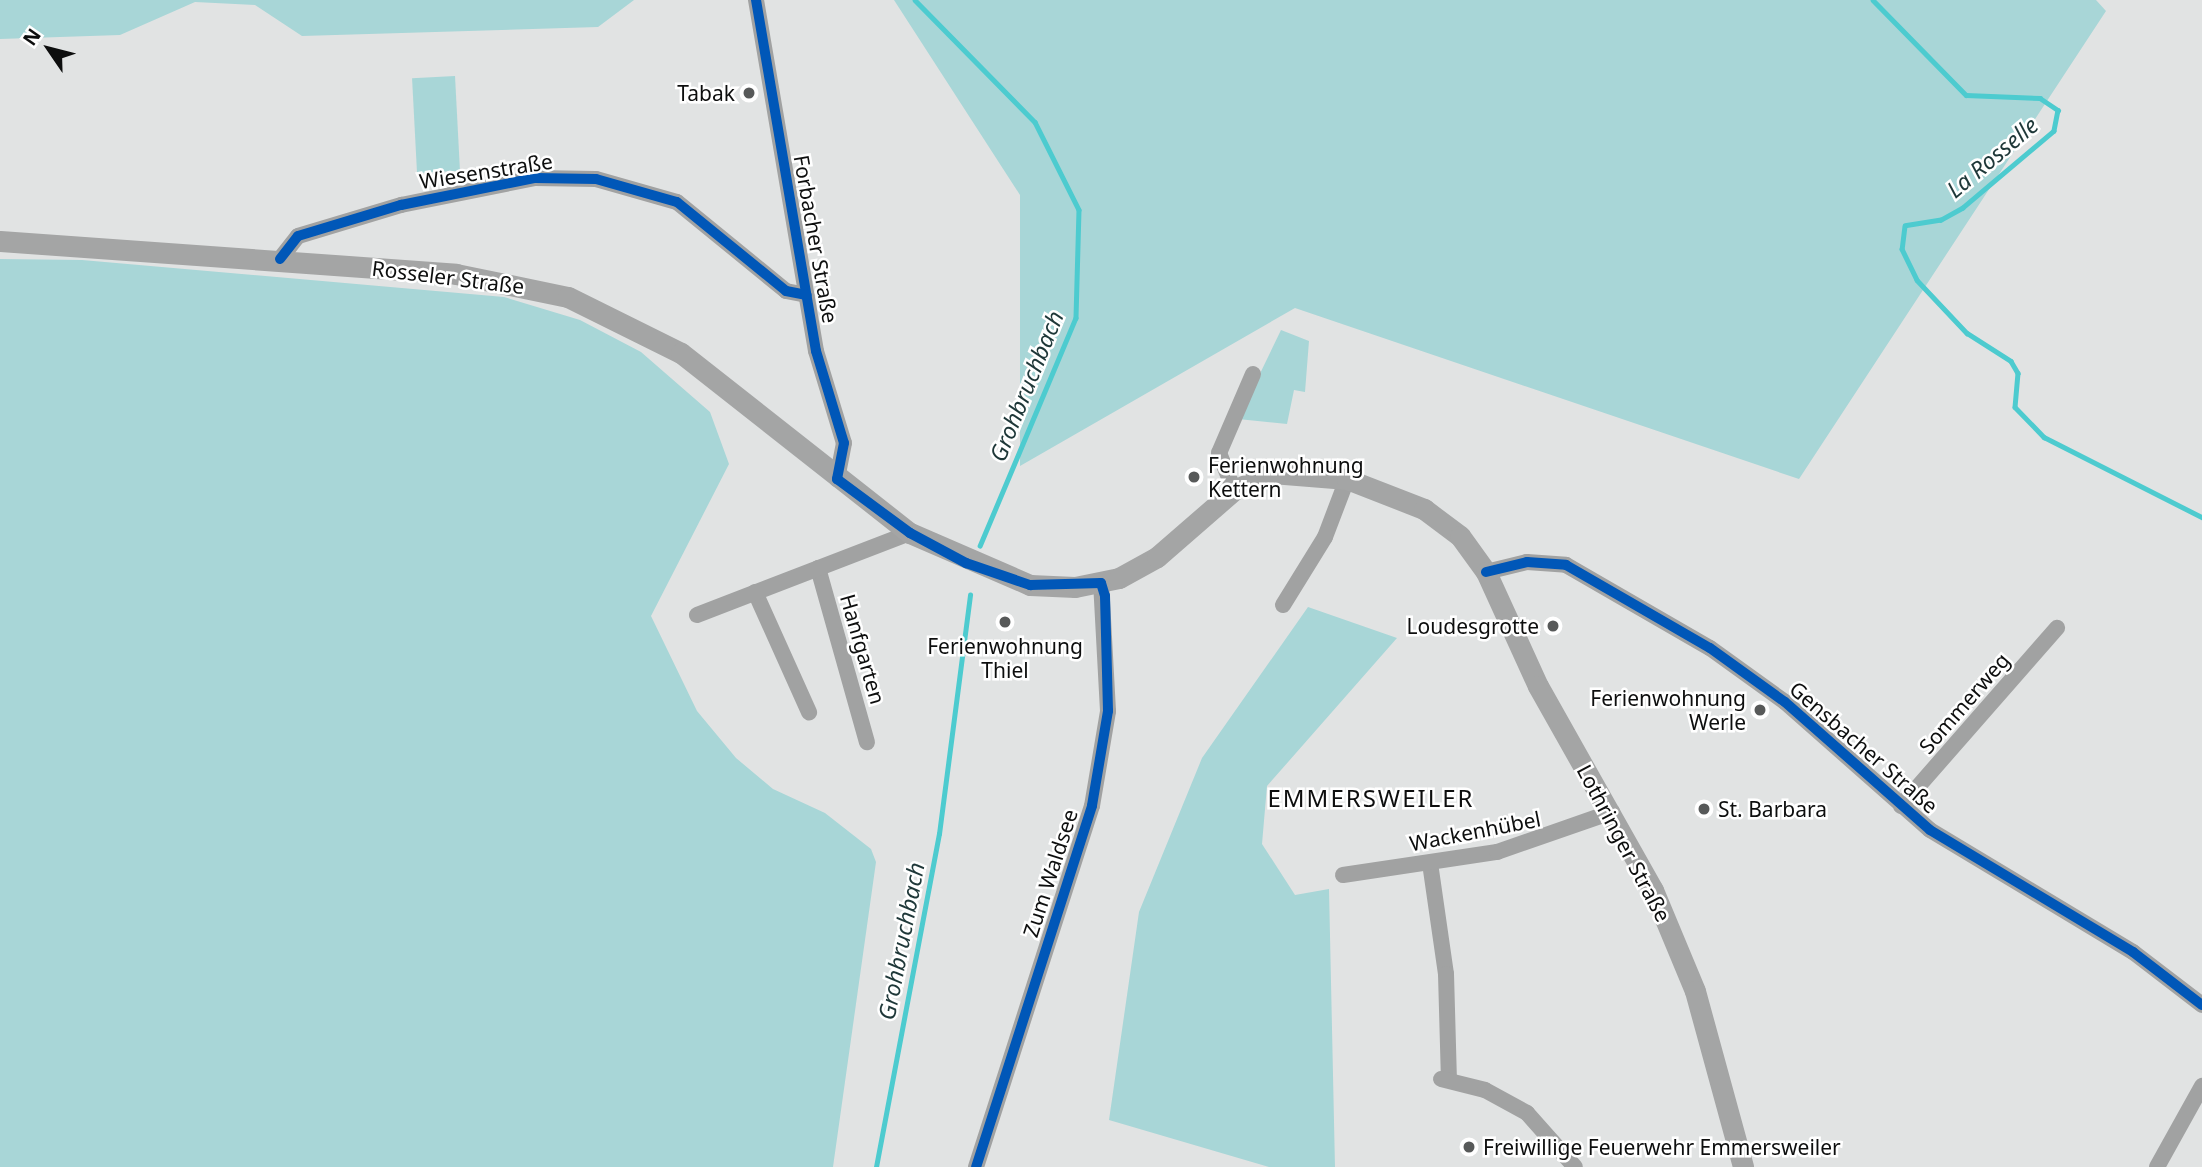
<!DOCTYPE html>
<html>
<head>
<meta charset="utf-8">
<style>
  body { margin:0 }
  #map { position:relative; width:2202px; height:1167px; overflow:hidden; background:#e1e3e3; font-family:"Noto Sans",sans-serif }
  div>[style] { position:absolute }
  .green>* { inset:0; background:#a8d6d7; transform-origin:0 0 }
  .stream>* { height:4.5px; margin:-2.25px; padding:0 2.25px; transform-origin:2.25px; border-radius:2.25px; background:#4dcbcf }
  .minor>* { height:16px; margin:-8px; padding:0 8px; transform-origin:8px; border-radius:8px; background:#a1a2a2 }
  .major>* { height:21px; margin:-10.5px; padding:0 10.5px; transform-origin:10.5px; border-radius:10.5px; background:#a4a5a5 }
  .cycleway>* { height:10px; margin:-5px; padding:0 5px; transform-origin:5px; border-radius:5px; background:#0057b8 }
  .dots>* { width:19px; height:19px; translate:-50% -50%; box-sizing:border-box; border:4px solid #fff; border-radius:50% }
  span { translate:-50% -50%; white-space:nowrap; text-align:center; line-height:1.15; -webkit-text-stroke:5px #fff; paint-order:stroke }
  .poi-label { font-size:21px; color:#0d0e0e }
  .right { translate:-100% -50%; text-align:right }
  .left { translate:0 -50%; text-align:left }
  .street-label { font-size:21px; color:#0d0e0e }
  .water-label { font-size:23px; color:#1e3738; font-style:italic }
  .quarter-label { font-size:24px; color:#0d0e0e; letter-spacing:2px }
  .north { position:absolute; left:14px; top:14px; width:70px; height:70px; -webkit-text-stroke:5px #fff; paint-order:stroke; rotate:305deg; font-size:19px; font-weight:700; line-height:28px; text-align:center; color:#0d0e0e }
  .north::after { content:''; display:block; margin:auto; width:24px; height:32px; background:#0d0e0e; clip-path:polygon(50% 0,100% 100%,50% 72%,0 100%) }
</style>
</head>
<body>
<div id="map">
  <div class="green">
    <i style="clip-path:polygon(0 0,634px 0,598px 27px,302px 36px,255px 5px,195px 2px,120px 35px,0 39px)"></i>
    <i style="clip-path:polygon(894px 0,2096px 0,2106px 11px,1799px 479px,1295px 308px,1020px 466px,1020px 195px)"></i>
    <i style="left:455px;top:76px;width:95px;height:43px;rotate:87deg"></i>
    <i style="clip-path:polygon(0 259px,82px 260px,504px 297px,580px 320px,641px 352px,710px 412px,729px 464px,651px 616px,697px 711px,736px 758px,773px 789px,825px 813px,871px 849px,876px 862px,833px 1167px,0 1167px)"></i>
    <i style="clip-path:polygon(1281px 330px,1309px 341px,1305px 392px,1294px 390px,1287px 424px,1238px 419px)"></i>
    <i style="clip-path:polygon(1308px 607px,1397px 638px,1267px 786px,1262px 844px,1295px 895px,1329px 889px,1335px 1167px,1269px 1167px,1109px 1120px,1139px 912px,1202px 758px)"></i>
  </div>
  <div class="stream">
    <i style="left:915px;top:0;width:171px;rotate:45.5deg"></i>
    <i style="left:1035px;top:122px;width:98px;rotate:63.4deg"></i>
    <i style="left:1079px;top:210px;width:108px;rotate:91.6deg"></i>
    <i style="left:1076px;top:318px;width:247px;rotate:112.8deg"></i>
    <i style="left:1873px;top:0;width:133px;rotate:45.6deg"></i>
    <i style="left:1966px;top:95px;width:74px;rotate:2.3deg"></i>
    <i style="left:2040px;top:98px;width:22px;rotate:34deg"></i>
    <i style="left:2058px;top:110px;width:21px;rotate:101deg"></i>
    <i style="left:2054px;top:131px;width:119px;rotate:139.8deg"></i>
    <i style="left:1963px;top:208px;width:25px;rotate:151deg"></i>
    <i style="left:1941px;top:220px;width:36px;rotate:171deg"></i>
    <i style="left:1905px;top:226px;width:23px;rotate:97deg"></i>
    <i style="left:1902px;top:249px;width:34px;rotate:64deg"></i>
    <i style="left:1917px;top:280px;width:73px;rotate:46.7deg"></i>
    <i style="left:1967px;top:333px;width:52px;rotate:32.5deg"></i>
    <i style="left:2011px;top:361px;width:14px;rotate:60deg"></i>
    <i style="left:2018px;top:373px;width:34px;rotate:95deg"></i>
    <i style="left:2015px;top:407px;width:42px;rotate:46deg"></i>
    <i style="left:2044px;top:437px;width:177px;rotate:26.9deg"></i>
    <i style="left:876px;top:1167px;width:339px;rotate:-79.3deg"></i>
    <i style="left:939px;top:834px;width:241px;rotate:-82.6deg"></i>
  </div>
  <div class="minor">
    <i style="left:756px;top:0;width:356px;rotate:80.3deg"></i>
    <i style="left:816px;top:351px;width:96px;rotate:73.1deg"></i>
    <i style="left:844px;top:443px;width:37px;rotate:101deg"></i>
    <i style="left:280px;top:259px;width:29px;rotate:-52deg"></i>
    <i style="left:298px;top:236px;width:108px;rotate:-16.8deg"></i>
    <i style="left:401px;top:205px;width:137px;rotate:-11.4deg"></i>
    <i style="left:535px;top:178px;width:61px;rotate:0.9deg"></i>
    <i style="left:596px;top:179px;width:84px;rotate:15.9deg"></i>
    <i style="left:677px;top:202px;width:141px;rotate:39.2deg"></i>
    <i style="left:786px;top:291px;width:21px;rotate:11deg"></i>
    <i style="left:1234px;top:490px;width:40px;rotate:-112deg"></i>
    <i style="left:1219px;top:453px;width:86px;rotate:-66.7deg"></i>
    <i style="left:818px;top:568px;width:181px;rotate:74.3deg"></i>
    <i style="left:1486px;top:572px;width:42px;rotate:-13.7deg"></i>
    <i style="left:1527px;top:562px;width:39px;rotate:4deg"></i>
    <i style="left:1566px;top:565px;width:166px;rotate:30deg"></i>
    <i style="left:1710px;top:648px;width:92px;rotate:35.8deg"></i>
    <i style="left:1785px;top:702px;width:193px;rotate:41.4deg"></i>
    <i style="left:1930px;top:830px;width:237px;rotate:31deg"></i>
    <i style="left:2133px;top:952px;width:87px;rotate:37.5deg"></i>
    <i style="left:755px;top:592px;width:132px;rotate:65.8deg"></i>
    <i style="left:1283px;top:605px;width:80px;rotate:-58.3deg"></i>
    <i style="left:1325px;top:537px;width:62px;rotate:-69.2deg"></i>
    <i style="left:697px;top:615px;width:228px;rotate:-21.1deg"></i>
    <i style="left:1901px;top:806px;width:237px;rotate:-48.8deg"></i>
    <i style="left:1430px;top:863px;width:112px;rotate:81.8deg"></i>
    <i style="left:1446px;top:974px;width:106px;rotate:88.4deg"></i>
    <i style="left:1343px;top:875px;width:156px;rotate:-8.5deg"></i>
    <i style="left:1497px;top:852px;width:122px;rotate:-19.2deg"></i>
    <i style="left:1441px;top:1079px;width:45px;rotate:14deg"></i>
    <i style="left:1485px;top:1090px;width:48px;rotate:28.7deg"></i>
    <i style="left:1527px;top:1113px;width:72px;rotate:48.4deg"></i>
    <i style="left:976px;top:1167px;width:379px;rotate:-72.2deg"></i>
    <i style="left:1092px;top:806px;width:96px;rotate:-80.4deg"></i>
    <i style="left:1108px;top:711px;width:128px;rotate:-93.1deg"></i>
    <i style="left:2157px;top:1167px;width:93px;rotate:-60.9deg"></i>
  </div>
  <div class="major">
    <i style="left:0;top:241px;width:457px;rotate:4.1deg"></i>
    <i style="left:456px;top:274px;width:114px;rotate:11.6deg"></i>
    <i style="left:568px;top:297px;width:126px;rotate:26.4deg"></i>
    <i style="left:681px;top:353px;width:291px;rotate:38.2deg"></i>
    <i style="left:910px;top:533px;width:131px;rotate:23.4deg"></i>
    <i style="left:1030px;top:585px;width:45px;rotate:2.5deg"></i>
    <i style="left:1075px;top:587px;width:45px;rotate:-11.6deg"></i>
    <i style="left:1119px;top:578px;width:43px;rotate:-28.9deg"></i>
    <i style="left:1157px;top:557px;width:102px;rotate:-41deg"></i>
    <i style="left:1234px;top:490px;width:42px;rotate:-24.1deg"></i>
    <i style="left:1272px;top:473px;width:75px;rotate:4.6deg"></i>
    <i style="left:1347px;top:479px;width:83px;rotate:21.3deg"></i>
    <i style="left:1424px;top:509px;width:45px;rotate:36.9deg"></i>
    <i style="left:1460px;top:536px;width:44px;rotate:54.2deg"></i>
    <i style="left:1486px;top:572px;width:125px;rotate:65.5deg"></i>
    <i style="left:1538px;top:686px;width:234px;rotate:60.6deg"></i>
    <i style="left:1653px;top:890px;width:109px;rotate:67.4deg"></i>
    <i style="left:1695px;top:991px;width:182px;rotate:74.7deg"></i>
  </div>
  <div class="cycleway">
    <i style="left:756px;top:0;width:356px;rotate:80.3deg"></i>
    <i style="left:816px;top:351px;width:96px;rotate:73.1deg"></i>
    <i style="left:844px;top:443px;width:37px;rotate:101deg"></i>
    <i style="left:837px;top:479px;width:91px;rotate:36.5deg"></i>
    <i style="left:910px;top:533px;width:64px;rotate:28.2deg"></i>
    <i style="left:966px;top:563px;width:68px;rotate:19deg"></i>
    <i style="left:1030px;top:585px;width:71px;rotate:-1.6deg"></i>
    <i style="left:1101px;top:583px;width:14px;rotate:73deg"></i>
    <i style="left:1105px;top:596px;width:115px;rotate:88.5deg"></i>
    <i style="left:1108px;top:711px;width:96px;rotate:99.6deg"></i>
    <i style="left:1092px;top:806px;width:379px;rotate:107.8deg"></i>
    <i style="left:280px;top:259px;width:29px;rotate:-52deg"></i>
    <i style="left:298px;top:236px;width:108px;rotate:-16.8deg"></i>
    <i style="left:401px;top:205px;width:137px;rotate:-11.4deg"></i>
    <i style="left:535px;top:178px;width:61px;rotate:0.9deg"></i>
    <i style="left:596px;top:179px;width:84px;rotate:15.9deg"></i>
    <i style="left:677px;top:202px;width:141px;rotate:39.2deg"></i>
    <i style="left:786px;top:291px;width:21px;rotate:11deg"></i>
    <i style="left:1486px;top:572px;width:42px;rotate:-13.7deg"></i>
    <i style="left:1527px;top:562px;width:39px;rotate:4deg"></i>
    <i style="left:1566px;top:565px;width:166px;rotate:30deg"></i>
    <i style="left:1710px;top:648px;width:92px;rotate:35.8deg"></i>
    <i style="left:1785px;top:702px;width:193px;rotate:41.4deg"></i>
    <i style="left:1930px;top:830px;width:237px;rotate:31deg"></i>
    <i style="left:2133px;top:952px;width:87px;rotate:37.5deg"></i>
  </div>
  <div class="dots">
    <i style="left:749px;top:93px;background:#575959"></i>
    <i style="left:1194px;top:477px;background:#575959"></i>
    <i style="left:1005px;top:622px;background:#575959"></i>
    <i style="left:1553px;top:626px;background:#575959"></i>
    <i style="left:1760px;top:710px;background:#575959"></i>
    <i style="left:1704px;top:809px;background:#575959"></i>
    <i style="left:1469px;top:1147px;background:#575959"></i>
  </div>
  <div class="poi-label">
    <span class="right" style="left:735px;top:93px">Tabak</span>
    <span class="left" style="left:1208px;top:477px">Ferienwohnung<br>Kettern</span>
    <span class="right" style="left:1539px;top:626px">Loudesgrotte</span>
    <span style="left:1005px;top:658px">Ferienwohnung<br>Thiel</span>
    <span class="right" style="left:1746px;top:710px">Ferienwohnung<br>Werle</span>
    <span class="left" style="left:1718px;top:809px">St. Barbara</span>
    <span class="left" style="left:1483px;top:1147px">Freiwillige Feuerwehr Emmersweiler</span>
  </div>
  <div class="street-label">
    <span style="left:486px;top:171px;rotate:-9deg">Wiesenstraße</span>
    <span style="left:816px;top:239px;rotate:80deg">Forbacher Straße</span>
    <span style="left:448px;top:277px;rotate:7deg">Rosseler Straße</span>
    <span style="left:863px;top:649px;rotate:74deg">Hanfgarten</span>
    <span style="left:1964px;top:703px;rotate:-49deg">Sommerweg</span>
    <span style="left:1864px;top:747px;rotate:41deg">Gensbacher Straße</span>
    <span style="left:1475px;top:831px;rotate:-11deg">Wackenhübel</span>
    <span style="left:1624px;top:843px;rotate:62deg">Lothringer Straße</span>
    <span style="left:1050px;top:873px;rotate:-72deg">Zum Waldsee</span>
  </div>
  <div class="water-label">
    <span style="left:1992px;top:157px;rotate:-40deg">La Rosselle</span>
    <span style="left:1026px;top:386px;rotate:-68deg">Grohbruchbach</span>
    <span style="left:901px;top:941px;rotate:-79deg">Grohbruchbach</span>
  </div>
  <div class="quarter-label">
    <span style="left:1371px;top:798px">EMMERSWEILER</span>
  </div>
  <div class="north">N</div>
</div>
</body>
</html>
